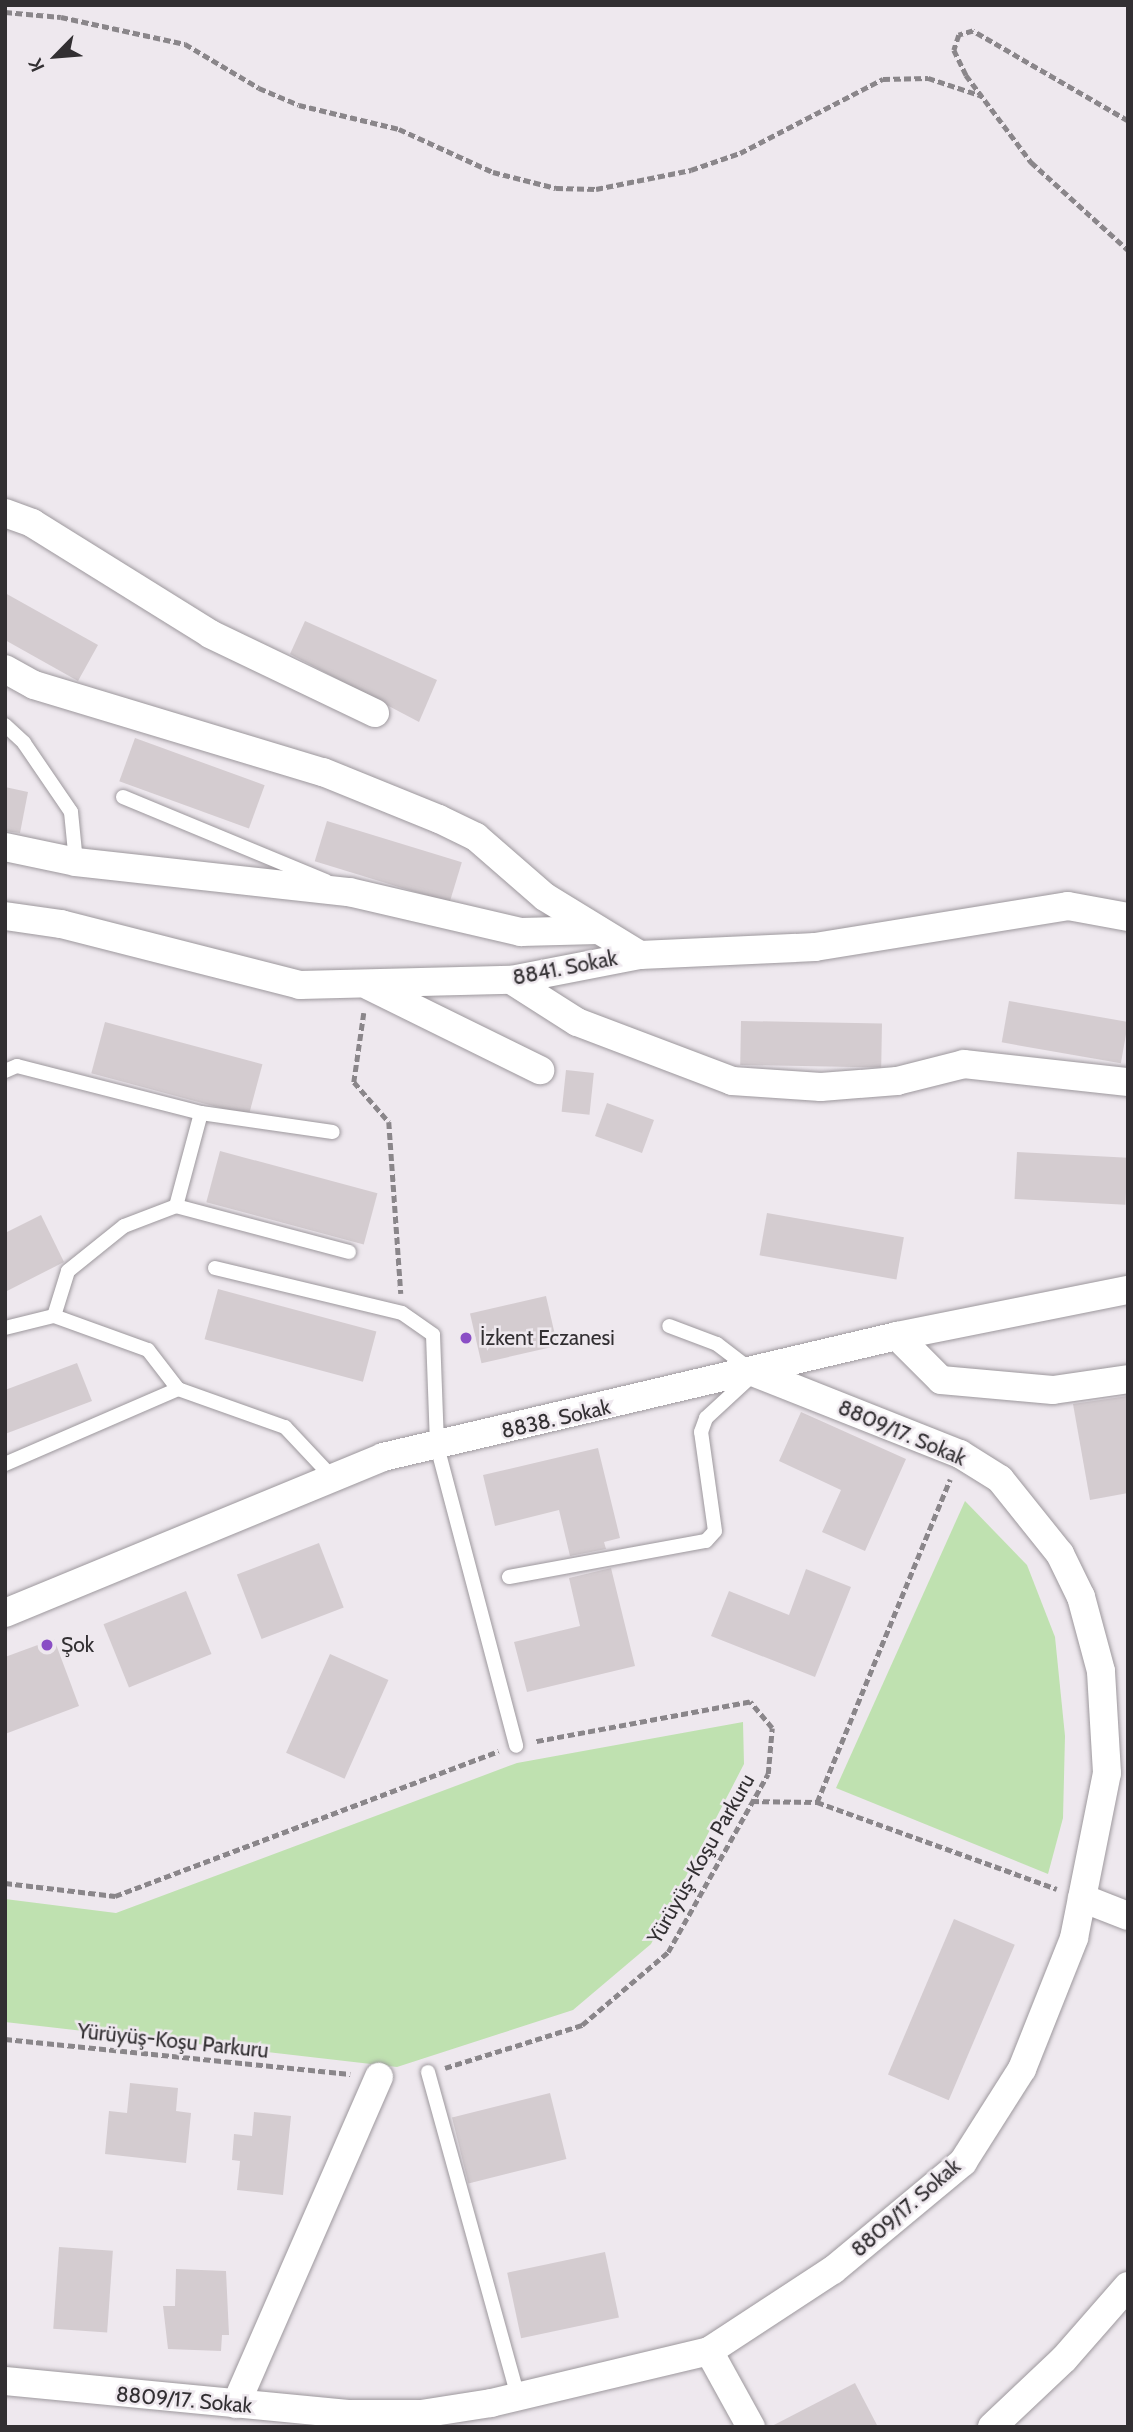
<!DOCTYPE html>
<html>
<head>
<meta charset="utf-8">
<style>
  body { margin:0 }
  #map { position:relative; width:1133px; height:2432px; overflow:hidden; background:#eee8ee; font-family:Cabin,sans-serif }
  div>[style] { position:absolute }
  .green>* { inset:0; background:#bfe1b0 }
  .building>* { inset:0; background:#d4ccd0; transform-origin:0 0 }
  .path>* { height:4.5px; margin-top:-2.25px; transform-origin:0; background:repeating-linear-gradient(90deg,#8a868a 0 7px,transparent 0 10.5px) }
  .roads { filter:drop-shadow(0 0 2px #9d989d) drop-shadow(0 0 2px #9d989d) }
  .lane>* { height:14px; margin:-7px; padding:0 7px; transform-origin:7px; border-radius:7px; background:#fff }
  .street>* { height:28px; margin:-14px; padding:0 14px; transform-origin:14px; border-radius:14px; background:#fff }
  .dots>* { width:19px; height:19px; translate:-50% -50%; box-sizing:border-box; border:4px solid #eee8ee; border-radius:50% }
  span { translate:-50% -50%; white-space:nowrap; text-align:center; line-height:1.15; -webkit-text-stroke:5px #eee8ee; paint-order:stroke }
  .street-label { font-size:21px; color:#322f32 }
  .poi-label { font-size:21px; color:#322f32 }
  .left { translate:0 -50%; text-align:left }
  .frame { position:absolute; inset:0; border:7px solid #322f32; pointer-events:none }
  .north { position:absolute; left:21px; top:21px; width:70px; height:70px; -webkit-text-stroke:5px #eee8ee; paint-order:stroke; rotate:245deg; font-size:19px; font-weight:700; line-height:28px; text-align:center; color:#322f32 }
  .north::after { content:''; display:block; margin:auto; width:24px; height:32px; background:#322f32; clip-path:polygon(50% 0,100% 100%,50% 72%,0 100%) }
</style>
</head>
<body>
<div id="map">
  <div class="green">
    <i style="clip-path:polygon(965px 1501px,1027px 1565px,1055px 1637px,1065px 1736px,1063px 1818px,1048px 1874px,836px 1788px)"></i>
    <i style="clip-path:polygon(743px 1722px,744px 1764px,651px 1944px,573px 2010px,397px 2067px,5px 2022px,5px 1899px,116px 1913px,517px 1763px)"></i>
  </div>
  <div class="building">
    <i style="clip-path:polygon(5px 593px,98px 645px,78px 681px,5px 640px)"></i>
    <i style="clip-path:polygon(305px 621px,437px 680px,419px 722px,290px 654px)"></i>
    <i style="left:135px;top:738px;width:138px;height:46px;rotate:20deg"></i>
    <i style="clip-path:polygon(5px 787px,28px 792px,20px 833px,5px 831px)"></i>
    <i style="left:327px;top:821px;width:141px;height:42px;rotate:17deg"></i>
    <i style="left:1009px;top:1001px;width:121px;height:42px;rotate:10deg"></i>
    <i style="left:741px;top:1021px;width:141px;height:44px;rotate:1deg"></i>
    <i style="left:105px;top:1022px;width:163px;height:53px;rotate:15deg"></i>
    <i style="left:566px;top:1070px;width:28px;height:42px;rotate:6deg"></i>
    <i style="left:607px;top:1103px;width:50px;height:35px;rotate:20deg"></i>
    <i style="left:220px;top:1151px;width:163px;height:53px;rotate:15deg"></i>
    <i style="left:1017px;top:1152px;width:111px;height:47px;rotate:3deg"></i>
    <i style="left:767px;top:1213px;width:139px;height:43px;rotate:10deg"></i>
    <i style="clip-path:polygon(41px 1215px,64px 1262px,5px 1292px,5px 1233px)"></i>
    <i style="left:218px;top:1289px;width:164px;height:52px;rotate:15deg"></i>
    <i style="left:546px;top:1296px;width:51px;height:78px;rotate:77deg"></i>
    <i style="clip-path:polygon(77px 1363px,92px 1401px,5px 1434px,5px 1390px)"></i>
    <i style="clip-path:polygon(1128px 1396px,1128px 1493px,1090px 1500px,1073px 1404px)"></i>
    <i style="clip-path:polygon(801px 1412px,906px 1459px,865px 1551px,822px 1532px,841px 1490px,779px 1461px)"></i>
    <i style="clip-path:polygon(598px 1448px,620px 1538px,604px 1542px,606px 1549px,570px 1556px,559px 1510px,495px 1526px,483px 1475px)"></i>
    <i style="left:319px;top:1543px;width:69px;height:88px;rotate:69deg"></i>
    <i style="clip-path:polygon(611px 1568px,635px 1666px,527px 1692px,514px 1642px,580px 1626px,569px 1578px)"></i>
    <i style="clip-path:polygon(806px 1569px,851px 1587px,815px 1677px,711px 1636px,729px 1591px,789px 1615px)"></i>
    <i style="left:186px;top:1591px;width:68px;height:89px;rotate:68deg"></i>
    <i style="clip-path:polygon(54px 1639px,79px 1706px,5px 1734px,5px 1657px)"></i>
    <i style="left:330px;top:1654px;width:64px;height:108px;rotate:24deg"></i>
    <i style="left:954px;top:1919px;width:66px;height:169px;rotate:23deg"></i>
    <i style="clip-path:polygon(130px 2083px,178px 2088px,176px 2111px,191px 2113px,186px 2163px,105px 2154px,109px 2111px,127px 2113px)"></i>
    <i style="left:550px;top:2093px;width:68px;height:101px;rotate:76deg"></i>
    <i style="clip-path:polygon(254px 2112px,291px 2116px,283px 2195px,237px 2190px,240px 2161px,232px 2160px,234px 2134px,252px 2136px)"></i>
    <i style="left:59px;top:2247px;width:54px;height:82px;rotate:4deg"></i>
    <i style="left:605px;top:2252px;width:67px;height:100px;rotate:78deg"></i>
    <i style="clip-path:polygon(176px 2269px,226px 2271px,229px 2335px,222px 2335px,221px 2351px,168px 2349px,163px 2306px,175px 2306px)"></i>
    <i style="clip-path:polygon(855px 2383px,878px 2427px,770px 2427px)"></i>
  </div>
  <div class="path">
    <i style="left:5px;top:12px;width:56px;rotate:5.1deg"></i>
    <i style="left:61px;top:17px;width:127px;rotate:12.3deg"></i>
    <i style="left:185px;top:44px;width:86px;rotate:30.7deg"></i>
    <i style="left:259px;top:88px;width:43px;rotate:23deg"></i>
    <i style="left:299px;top:105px;width:103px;rotate:13.5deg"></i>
    <i style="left:399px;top:129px;width:103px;rotate:24.6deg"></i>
    <i style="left:493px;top:172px;width:65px;rotate:14.3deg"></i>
    <i style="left:556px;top:188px;width:40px;rotate:1.4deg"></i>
    <i style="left:596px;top:189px;width:97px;rotate:-11.3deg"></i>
    <i style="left:691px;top:170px;width:52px;rotate:-19.1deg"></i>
    <i style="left:740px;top:153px;width:161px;rotate:-27.4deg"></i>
    <i style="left:883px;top:79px;width:45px;rotate:-1.3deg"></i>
    <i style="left:928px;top:78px;width:57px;rotate:18.4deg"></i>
    <i style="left:1128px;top:121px;width:179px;rotate:-149.9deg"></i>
    <i style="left:973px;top:31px;width:15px;rotate:164deg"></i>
    <i style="left:959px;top:35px;width:16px;rotate:108deg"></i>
    <i style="left:954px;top:50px;width:28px;rotate:64deg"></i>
    <i style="left:966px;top:75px;width:109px;rotate:53.2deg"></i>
    <i style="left:1031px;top:162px;width:131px;rotate:42.2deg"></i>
    <i style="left:364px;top:1013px;width:70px;rotate:98.2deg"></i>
    <i style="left:354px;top:1082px;width:53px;rotate:48.8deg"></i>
    <i style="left:389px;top:1122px;width:172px;rotate:86deg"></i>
    <i style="left:752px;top:1801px;width:65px;rotate:0.9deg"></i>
    <i style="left:817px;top:1802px;width:255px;rotate:19.9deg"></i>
    <i style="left:817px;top:1802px;width:349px;rotate:-67.6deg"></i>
    <i style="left:5px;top:1883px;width:111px;rotate:6.7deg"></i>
    <i style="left:115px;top:1896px;width:410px;rotate:-20.7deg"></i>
    <i style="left:5px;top:2039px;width:347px;rotate:5.8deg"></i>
    <i style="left:445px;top:2068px;width:144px;rotate:-17.4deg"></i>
    <i style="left:582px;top:2025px;width:113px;rotate:-40.3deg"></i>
    <i style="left:668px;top:1952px;width:204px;rotate:-60.7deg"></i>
    <i style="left:768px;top:1774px;width:46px;rotate:-85deg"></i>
    <i style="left:772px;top:1728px;width:34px;rotate:-130deg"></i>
    <i style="left:750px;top:1702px;width:220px;rotate:169.5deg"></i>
  </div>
  <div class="roads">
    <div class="lane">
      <i style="left:5px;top:725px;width:26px;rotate:43deg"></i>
      <i style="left:24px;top:743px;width:83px;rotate:55.7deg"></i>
      <i style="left:71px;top:812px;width:50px;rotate:84.3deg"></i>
      <i style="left:123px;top:797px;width:220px;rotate:22.5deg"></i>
      <i style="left:5px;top:1071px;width:13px;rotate:-23deg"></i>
      <i style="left:17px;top:1066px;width:190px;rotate:14.3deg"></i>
      <i style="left:201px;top:1113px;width:96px;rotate:105deg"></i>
      <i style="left:201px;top:1113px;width:133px;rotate:8.2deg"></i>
      <i style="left:215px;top:1268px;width:192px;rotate:13.5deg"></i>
      <i style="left:402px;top:1313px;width:38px;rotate:35deg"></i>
      <i style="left:433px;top:1335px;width:111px;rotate:87.9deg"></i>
      <i style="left:437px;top:1446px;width:310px;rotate:75.2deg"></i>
      <i style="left:54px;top:1316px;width:47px;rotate:-72.7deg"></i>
      <i style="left:68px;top:1271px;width:72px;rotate:-38.8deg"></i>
      <i style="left:124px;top:1226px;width:56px;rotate:-21deg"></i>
      <i style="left:176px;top:1206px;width:179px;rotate:14.9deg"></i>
      <i style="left:5px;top:1328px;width:50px;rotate:-13.8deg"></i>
      <i style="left:54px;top:1316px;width:100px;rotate:19.9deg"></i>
      <i style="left:148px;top:1350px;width:49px;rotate:52.4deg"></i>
      <i style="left:5px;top:1464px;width:189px;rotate:-23.4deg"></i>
      <i style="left:178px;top:1389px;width:114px;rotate:19.6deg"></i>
      <i style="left:285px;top:1427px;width:69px;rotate:46.8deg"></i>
      <i style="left:509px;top:1577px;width:200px;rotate:-10.4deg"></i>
      <i style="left:706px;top:1541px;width:13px;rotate:-48deg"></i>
      <i style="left:715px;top:1531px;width:100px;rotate:-98deg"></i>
      <i style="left:701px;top:1432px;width:15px;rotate:-70deg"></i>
      <i style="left:706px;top:1418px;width:67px;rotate:-42.6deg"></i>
      <i style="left:755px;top:1373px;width:48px;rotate:-142.7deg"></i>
      <i style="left:717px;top:1344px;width:51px;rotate:-159.4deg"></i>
      <i style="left:428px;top:2072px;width:336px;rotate:74.5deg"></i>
    </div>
    <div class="street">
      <i style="left:5px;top:513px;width:29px;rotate:20deg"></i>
      <i style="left:32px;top:523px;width:210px;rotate:31.9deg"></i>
      <i style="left:210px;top:634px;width:183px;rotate:25.6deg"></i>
      <i style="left:5px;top:669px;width:33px;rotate:29deg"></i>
      <i style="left:34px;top:685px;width:302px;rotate:16.8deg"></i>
      <i style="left:323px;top:772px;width:125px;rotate:22.1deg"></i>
      <i style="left:439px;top:819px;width:41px;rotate:25.9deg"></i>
      <i style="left:476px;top:837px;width:91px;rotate:41deg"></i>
      <i style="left:545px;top:897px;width:111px;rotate:31.4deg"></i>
      <i style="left:5px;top:847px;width:73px;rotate:11.9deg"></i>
      <i style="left:76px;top:862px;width:275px;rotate:6.3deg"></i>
      <i style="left:349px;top:892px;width:177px;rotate:13.1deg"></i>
      <i style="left:521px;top:932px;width:77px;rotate:-1.5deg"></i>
      <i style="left:5px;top:916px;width:57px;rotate:8.1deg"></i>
      <i style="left:61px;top:924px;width:247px;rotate:14.3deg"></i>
      <i style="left:300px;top:985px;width:211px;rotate:-1.4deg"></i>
      <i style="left:511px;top:980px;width:131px;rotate:-11deg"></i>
      <i style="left:640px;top:955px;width:175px;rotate:-2.6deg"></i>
      <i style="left:815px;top:947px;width:256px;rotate:-9.2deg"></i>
      <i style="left:1068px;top:906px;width:61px;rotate:10.4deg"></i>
      <i style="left:511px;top:980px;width:78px;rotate:32.5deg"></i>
      <i style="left:577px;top:1022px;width:166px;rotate:20.8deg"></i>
      <i style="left:732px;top:1081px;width:89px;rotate:3.9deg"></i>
      <i style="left:821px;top:1087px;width:76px;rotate:-4.5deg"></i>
      <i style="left:897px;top:1081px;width:69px;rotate:-14.2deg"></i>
      <i style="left:964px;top:1064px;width:165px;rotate:6.3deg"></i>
      <i style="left:369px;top:986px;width:191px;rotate:26.2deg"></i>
      <i style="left:897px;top:1336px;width:62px;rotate:45deg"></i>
      <i style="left:941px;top:1380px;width:112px;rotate:5.1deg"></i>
      <i style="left:1053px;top:1390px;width:76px;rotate:-8.3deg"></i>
      <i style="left:5px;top:1613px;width:409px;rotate:-22.4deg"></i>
      <i style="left:383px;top:1457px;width:528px;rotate:-13.25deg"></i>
      <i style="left:897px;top:1336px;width:236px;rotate:-11.3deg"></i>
      <i style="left:1082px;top:1898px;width:49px;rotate:21.4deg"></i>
      <i style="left:709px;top:2351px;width:87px;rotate:61.1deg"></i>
      <i style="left:5px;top:2381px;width:347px;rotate:5.5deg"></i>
      <i style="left:350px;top:2414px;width:71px"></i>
      <i style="left:421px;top:2414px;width:71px;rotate:-8.9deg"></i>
      <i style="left:491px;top:2403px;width:224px;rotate:-13.4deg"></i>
      <i style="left:709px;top:2351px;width:148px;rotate:-33.2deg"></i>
      <i style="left:833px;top:2270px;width:169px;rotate:-39.7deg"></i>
      <i style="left:963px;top:2162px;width:110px;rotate:-57.6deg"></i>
      <i style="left:1022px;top:2069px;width:141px;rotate:-68.3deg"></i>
      <i style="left:1074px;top:1938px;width:168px;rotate:-78.7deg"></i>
      <i style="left:1107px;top:1773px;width:102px;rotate:-93.4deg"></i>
      <i style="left:1101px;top:1671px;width:77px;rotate:-105.1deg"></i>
      <i style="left:1081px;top:1597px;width:48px;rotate:-116deg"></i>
      <i style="left:1060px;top:1554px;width:96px;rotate:-128.7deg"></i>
      <i style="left:1000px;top:1479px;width:47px;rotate:-148deg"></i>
      <i style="left:960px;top:1454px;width:220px;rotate:-158.4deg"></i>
      <i style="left:236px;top:2404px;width:357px;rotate:-66.4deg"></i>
      <i style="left:992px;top:2427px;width:99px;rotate:-43.4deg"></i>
      <i style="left:1064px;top:2359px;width:97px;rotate:-48.8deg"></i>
    </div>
  </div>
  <div class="dots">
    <i style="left:466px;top:1338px;background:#8a4ec5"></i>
    <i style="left:47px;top:1645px;background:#8a4ec5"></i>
  </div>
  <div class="street-label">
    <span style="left:565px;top:968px;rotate:-11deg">8841. Sokak</span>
    <span style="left:556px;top:1419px;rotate:-13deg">8838. Sokak</span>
    <span style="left:902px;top:1433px;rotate:23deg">8809/17. Sokak</span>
    <span style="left:701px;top:1859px;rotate:-60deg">Yürüyüş-Koşu Parkuru</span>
    <span style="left:173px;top:2041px;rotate:6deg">Yürüyüş-Koşu Parkuru</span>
    <span style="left:906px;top:2208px;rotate:-41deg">8809/17. Sokak</span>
    <span style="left:184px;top:2400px;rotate:5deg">8809/17. Sokak</span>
  </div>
  <div class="poi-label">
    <span class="left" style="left:480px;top:1338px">İzkent Eczanesi</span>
    <span class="left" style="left:61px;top:1645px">Şok</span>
  </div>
  <div class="frame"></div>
  <div class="north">K</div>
</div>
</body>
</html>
